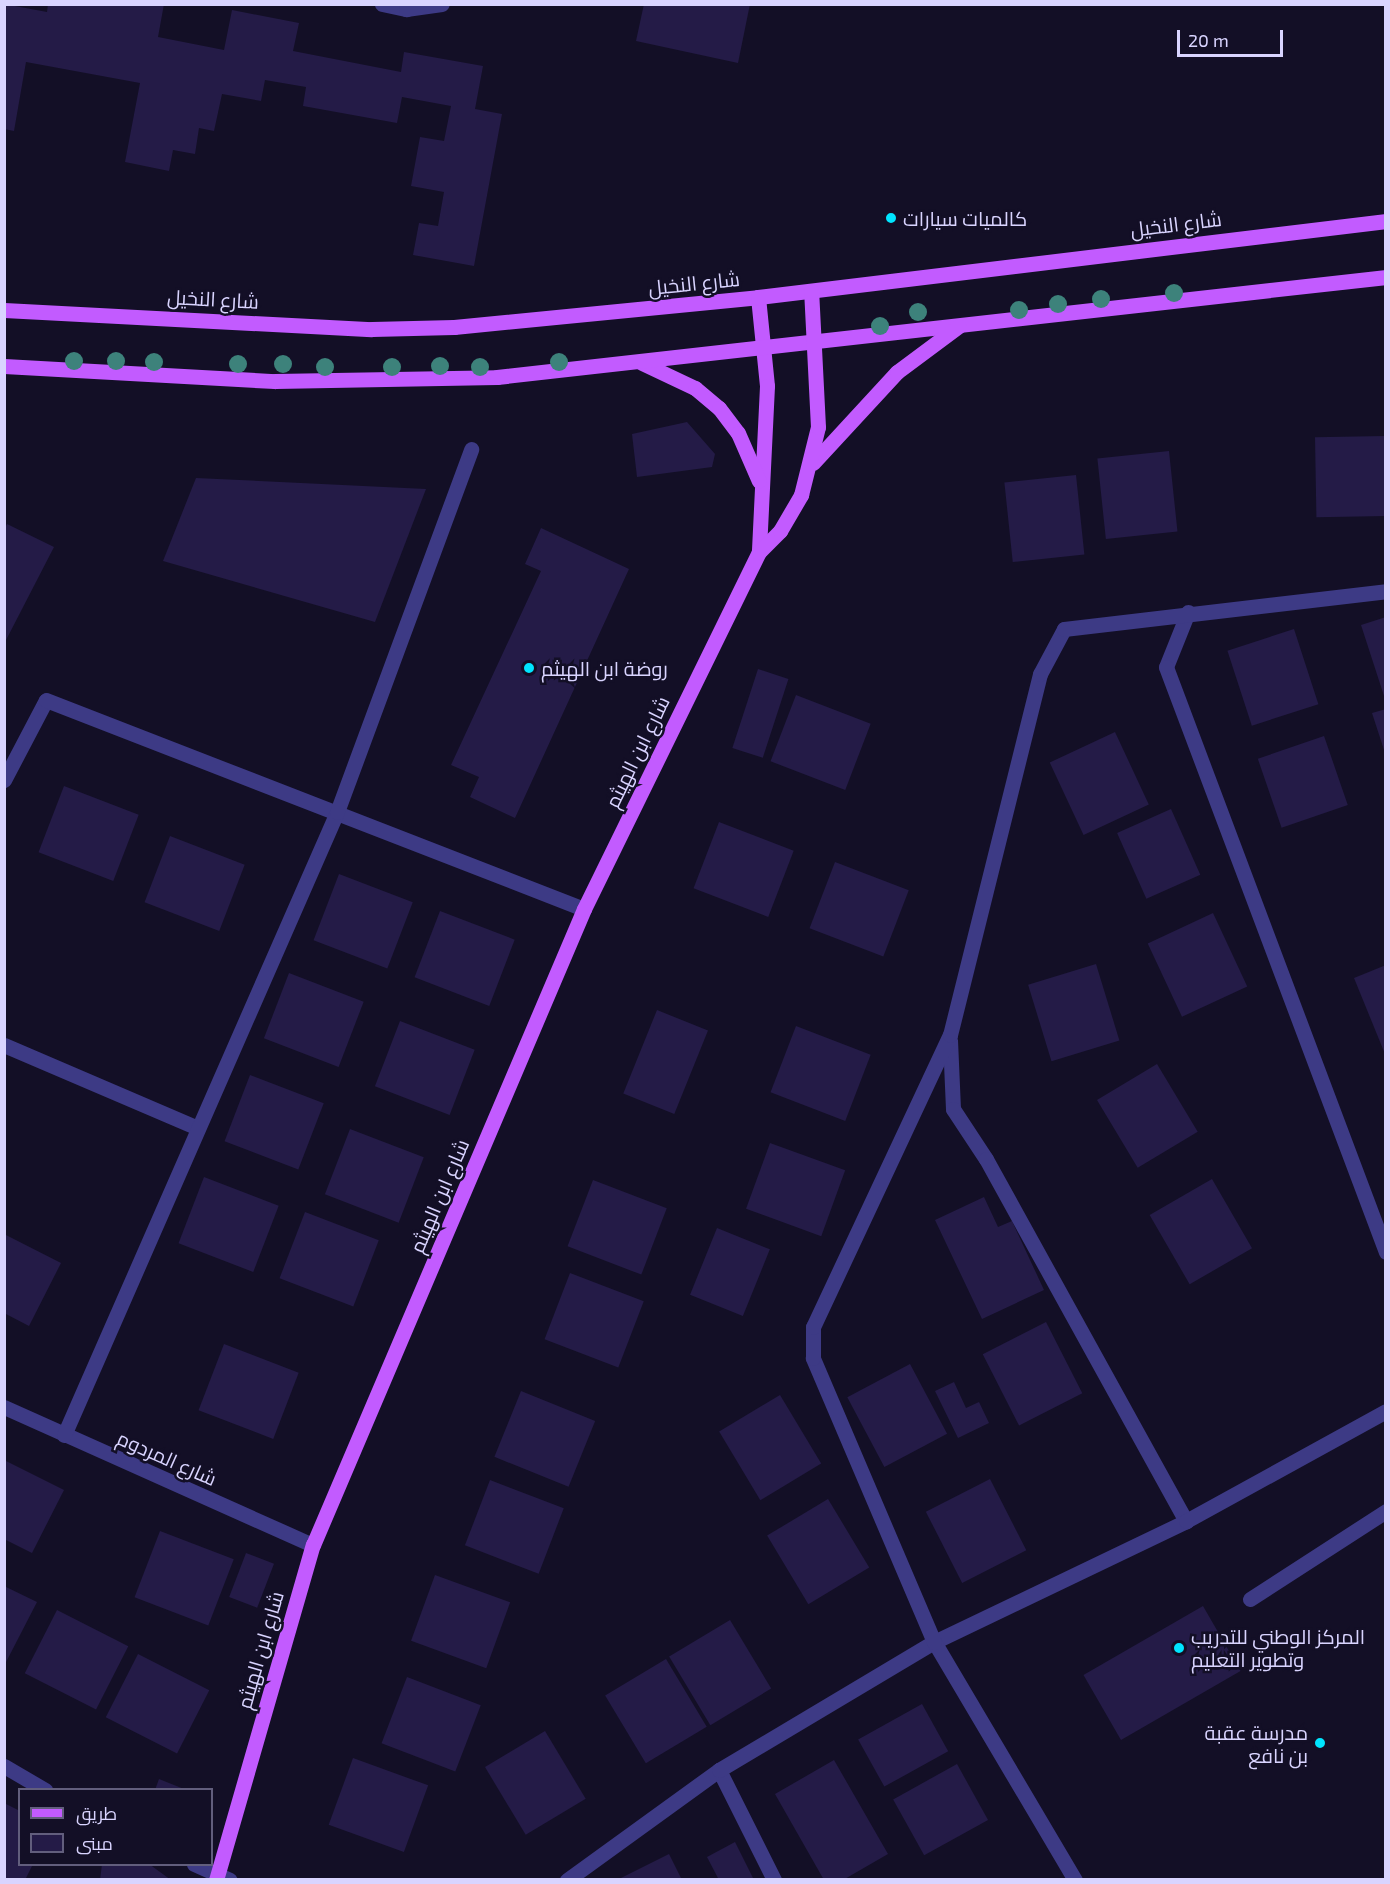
<!DOCTYPE html>
<html>
<head>
<meta charset="utf-8">
<style>
  body { margin:0 }
  #map { position:relative; width:1390px; height:1884px; overflow:hidden; background:#130f26; font-family:"Exo 2",Cairo,sans-serif }
  div>[style] { position:absolute }
  .building>* { inset:0; background:#241b47; transform-origin:0 0 }
  .minor>* { height:15px; margin:-7.5px; padding:0 7.5px; transform-origin:7.5px; border-radius:7.5px; background:#3d3a85 }
  .major>* { height:15px; margin:-7.5px; padding:0 7.5px; transform-origin:7.5px; border-radius:7.5px; background:#c25bff }
  .trees>* { width:18px; height:18px; margin:-9px; border-radius:50%; background:#3d827b }
  .dots>* { width:16px; height:16px; translate:-50% -50%; box-sizing:border-box; border:3px solid #130f26; border-radius:50% }
  span { translate:-50% -50%; white-space:nowrap; text-align:center; line-height:1.15; -webkit-text-stroke:5px #130f26; paint-order:stroke }
  .poi-label { font-size:20px; color:#d9d4ff }
  .left { translate:0 -50%; text-align:left }
  .right { translate:-100% -50%; text-align:right }
  .street-label { font-size:20px; color:#d9d4ff }
  .frame { position:absolute; inset:0; border:6px solid #d9d4ff; pointer-events:none }
  .legend { position:absolute; left:18px; top:1788px; width:195px; height:78px; box-sizing:border-box; background:#130f26; border:2px solid #625e7d; margin:0; padding:8px 10px; list-style:none; font-size:18px; color:#d9d4ff }
  .legend li { display:flex; align-items:center; gap:12px; height:30px }
  .legend b { width:30px; border:2px solid #625e7d }
  .scale { position:absolute; left:1177px; top:30px; width:106px; height:27px; box-sizing:border-box; border:3px solid #d9d4ff; border-top:0; padding-left:8px; font-size:18px; line-height:21px; white-space:nowrap; color:#d9d4ff; -webkit-text-stroke:4px #130f26; paint-order:stroke }
</style>
</head>
<body>
<div id="map">
  <div class="building">
    <i style="clip-path:polygon(4px 4px,47px 12px,48px 4px,164px 4px,158px 37px,224px 50px,232px 10px,299px 23px,293px 51px,401px 72px,404px 52px,483px 66px,475px 109px,502px 114px,474px 266px,413px 255px,419px 223px,438px 226px,444px 192px,411px 186px,420px 137px,444px 141px,451px 106px,402px 97px,397px 123px,303px 106px,306px 87px,265px 80px,261px 101px,222px 94px,214px 131px,199px 128px,195px 154px,173px 150px,169px 171px,125px 162px,140px 83px,26px 62px,14px 131px,4px 129px)"></i>
    <i style="clip-path:polygon(644px 4px,750px 4px,738px 63px,636px 41px)"></i>
    <i style="clip-path:polygon(687px 422px,715px 454px,712px 467px,637px 477px,632px 434px)"></i>
    <i style="left:1385px;top:436px;width:80px;height:70px;rotate:89deg"></i>
    <i style="left:1169px;top:451px;width:81px;height:72px;rotate:84deg"></i>
    <i style="left:1076px;top:475px;width:80px;height:72px;rotate:84deg"></i>
    <i style="clip-path:polygon(196px 478px,426px 489px,375px 622px,163px 561px)"></i>
    <i style="clip-path:polygon(7px 524px,54px 547px,4px 644px,4px 530px)"></i>
    <i style="clip-path:polygon(541px 528px,629px 569px,515px 818px,470px 797px,479px 777px,451px 765px,541px 571px,525px 564px)"></i>
    <i style="clip-path:polygon(1386px 617px,1386px 699px,1385px 699px,1361px 625px)"></i>
    <i style="left:1294px;top:629px;width:79px;height:70px;rotate:72deg"></i>
    <i style="left:758px;top:669px;width:32px;height:83px;rotate:18deg"></i>
    <i style="left:796px;top:695px;width:80px;height:71px;rotate:21deg"></i>
    <i style="clip-path:polygon(1386px 709px,1386px 753px,1385px 753px,1372px 713px)"></i>
    <i style="left:1115px;top:732px;width:80px;height:72px;rotate:65deg"></i>
    <i style="left:1324px;top:736px;width:73px;height:70px;rotate:71deg"></i>
    <i style="left:64px;top:786px;width:80px;height:71px;rotate:21deg"></i>
    <i style="left:1171px;top:809px;width:72px;height:59px;rotate:66deg"></i>
    <i style="left:719px;top:822px;width:80px;height:71px;rotate:21deg"></i>
    <i style="left:170px;top:836px;width:80px;height:71px;rotate:21deg"></i>
    <i style="left:835px;top:862px;width:79px;height:71px;rotate:21deg"></i>
    <i style="left:339px;top:874px;width:79px;height:71px;rotate:21deg"></i>
    <i style="left:440px;top:911px;width:80px;height:71px;rotate:21deg"></i>
    <i style="left:1213px;top:913px;width:81px;height:72px;rotate:65deg"></i>
    <i style="left:1096px;top:964px;width:80px;height:71px;rotate:73deg"></i>
    <i style="clip-path:polygon(1386px 965px,1386px 1054px,1385px 1054px,1354px 978px)"></i>
    <i style="left:289px;top:973px;width:80px;height:70px;rotate:21deg"></i>
    <i style="left:657px;top:1010px;width:55px;height:90px;rotate:22deg"></i>
    <i style="left:400px;top:1021px;width:80px;height:70px;rotate:21deg"></i>
    <i style="left:796px;top:1026px;width:80px;height:71px;rotate:21deg"></i>
    <i style="left:1157px;top:1064px;width:79px;height:70px;rotate:59deg"></i>
    <i style="left:250px;top:1075px;width:79px;height:71px;rotate:21deg"></i>
    <i style="left:350px;top:1129px;width:79px;height:70px;rotate:21deg"></i>
    <i style="left:770px;top:1143px;width:80px;height:70px;rotate:20deg"></i>
    <i style="left:204px;top:1177px;width:80px;height:71px;rotate:21deg"></i>
    <i style="left:1212px;top:1179px;width:80px;height:72px;rotate:60deg"></i>
    <i style="left:593px;top:1180px;width:79px;height:71px;rotate:21deg"></i>
    <i style="clip-path:polygon(984px 1197px,998px 1227px,1012px 1221px,1044px 1290px,982px 1319px,935px 1220px)"></i>
    <i style="left:305px;top:1212px;width:79px;height:71px;rotate:21deg"></i>
    <i style="left:717px;top:1228px;width:57px;height:72px;rotate:22deg"></i>
    <i style="clip-path:polygon(4px 1234px,61px 1263px,29px 1326px,4px 1313px)"></i>
    <i style="left:570px;top:1273px;width:79px;height:71px;rotate:21deg"></i>
    <i style="left:1046px;top:1322px;width:80px;height:71px;rotate:63deg"></i>
    <i style="left:224px;top:1344px;width:80px;height:71px;rotate:21deg"></i>
    <i style="left:910px;top:1364px;width:79px;height:71px;rotate:62deg"></i>
    <i style="clip-path:polygon(954px 1382px,966px 1408px,979px 1402px,989px 1423px,958px 1438px,935px 1391px)"></i>
    <i style="left:521px;top:1391px;width:80px;height:71px;rotate:22deg"></i>
    <i style="left:780px;top:1395px;width:80px;height:71px;rotate:59deg"></i>
    <i style="clip-path:polygon(4px 1460px,64px 1490px,32px 1553px,4px 1539px)"></i>
    <i style="left:990px;top:1479px;width:80px;height:72px;rotate:63deg"></i>
    <i style="left:490px;top:1480px;width:79px;height:70px;rotate:21deg"></i>
    <i style="left:828px;top:1499px;width:80px;height:71px;rotate:59deg"></i>
    <i style="left:160px;top:1531px;width:79px;height:71px;rotate:21deg"></i>
    <i style="left:246px;top:1553px;width:30px;height:47px;rotate:21deg"></i>
    <i style="left:435px;top:1575px;width:80px;height:70px;rotate:20deg"></i>
    <i style="clip-path:polygon(4px 1586px,37px 1602px,4px 1666px)"></i>
    <i style="left:1203px;top:1606px;width:75px;height:138px;rotate:60deg"></i>
    <i style="left:57px;top:1610px;width:80px;height:71px;rotate:27deg"></i>
    <i style="left:730px;top:1620px;width:80px;height:71px;rotate:59deg"></i>
    <i style="left:138px;top:1654px;width:80px;height:71px;rotate:27deg"></i>
    <i style="left:666px;top:1659px;width:79px;height:71px;rotate:59deg"></i>
    <i style="left:407px;top:1677px;width:79px;height:71px;rotate:21deg"></i>
    <i style="left:922px;top:1704px;width:54px;height:73px;rotate:61deg"></i>
    <i style="left:545px;top:1731px;width:79px;height:70px;rotate:59deg"></i>
    <i style="left:353px;top:1758px;width:80px;height:71px;rotate:20deg"></i>
    <i style="clip-path:polygon(834px 1760px,888px 1854px,843px 1880px,824px 1880px,775px 1794px)"></i>
    <i style="left:957px;top:1764px;width:64px;height:73px;rotate:61deg"></i>
    <i style="clip-path:polygon(159px 1779px,184px 1789px,184px 1790px,155px 1790px)"></i>
    <i style="clip-path:polygon(4px 1803px,20px 1811px,20px 1864px,33px 1864px,25px 1880px,4px 1880px)"></i>
    <i style="clip-path:polygon(735px 1842px,754px 1880px,719px 1880px,707px 1857px)"></i>
    <i style="clip-path:polygon(669px 1854px,682px 1880px,617px 1880px)"></i>
    <i style="clip-path:polygon(102px 1864px,149px 1864px,171px 1880px,100px 1880px)"></i>
  </div>
  <div class="minor">
    <i style="left:382px;top:4px;width:25px;rotate:12deg"></i>
    <i style="left:406px;top:9px;width:36px;rotate:-8deg"></i>
    <i style="left:1188px;top:612px;width:59px;rotate:111.8deg"></i>
    <i style="left:1166px;top:667px;width:625px;rotate:69.39deg"></i>
    <i style="left:4px;top:780px;width:90px;rotate:-62.3deg"></i>
    <i style="left:46px;top:700px;width:577px;rotate:21.23deg"></i>
    <i style="left:950px;top:1040px;width:69px;rotate:87.5deg"></i>
    <i style="left:953px;top:1109px;width:60px;rotate:56.6deg"></i>
    <i style="left:986px;top:1159px;width:414px;rotate:61.1deg"></i>
    <i style="left:4px;top:1045px;width:208px;rotate:23.2deg"></i>
    <i style="left:4px;top:1407px;width:338px;rotate:24.1deg"></i>
    <i style="left:64px;top:1435px;width:680px;rotate:-66.34deg"></i>
    <i style="left:337px;top:812px;width:387px;rotate:-69.7deg"></i>
    <i style="left:1250px;top:1599px;width:162px;rotate:-32.9deg"></i>
    <i style="left:4px;top:1766px;width:48px;rotate:30.3deg"></i>
    <i style="left:719px;top:1770px;width:123px;rotate:63.4deg"></i>
    <i style="left:194px;top:1864px;width:39px;rotate:24deg"></i>
    <i style="left:567px;top:1880px;width:188px;rotate:-35.9deg"></i>
    <i style="left:719px;top:1770px;width:250px;rotate:-30.8deg"></i>
    <i style="left:934px;top:1642px;width:280px;rotate:-25.6deg"></i>
    <i style="left:1186px;top:1521px;width:228px;rotate:-28.8deg"></i>
    <i style="left:1075px;top:1880px;width:277px;rotate:-120.6deg"></i>
    <i style="left:934px;top:1642px;width:309px;rotate:-113.1deg"></i>
    <i style="left:813px;top:1358px;width:31px;rotate:-90deg"></i>
    <i style="left:813px;top:1327px;width:323px;rotate:-64.9deg"></i>
    <i style="left:950px;top:1035px;width:372px;rotate:-76deg"></i>
    <i style="left:1040px;top:674px;width:51px;rotate:-61.9deg"></i>
    <i style="left:1064px;top:629px;width:324px;rotate:-6.7deg"></i>
  </div>
  <div class="major">
    <i style="left:758px;top:297px;width:89px;rotate:84.2deg"></i>
    <i style="left:767px;top:386px;width:166px;rotate:92.8deg"></i>
    <i style="left:4px;top:310px;width:368px;rotate:3deg"></i>
    <i style="left:372px;top:329px;width:82px;rotate:-1.4deg"></i>
    <i style="left:454px;top:327px;width:305px;rotate:-5.6deg"></i>
    <i style="left:758px;top:297px;width:633px;rotate:-6.9deg"></i>
    <i style="left:642px;top:363px;width:59px;rotate:25.3deg"></i>
    <i style="left:695px;top:388px;width:31px;rotate:40deg"></i>
    <i style="left:719px;top:408px;width:31px;rotate:53deg"></i>
    <i style="left:738px;top:433px;width:52px;rotate:66.4deg"></i>
    <i style="left:4px;top:366px;width:271px;rotate:3.2deg"></i>
    <i style="left:275px;top:381px;width:222px;rotate:-1deg"></i>
    <i style="left:497px;top:377px;width:895px;rotate:-6.42deg"></i>
    <i style="left:813px;top:463px;width:124px;rotate:-47.3deg"></i>
    <i style="left:897px;top:372px;width:77px;rotate:-36.6deg"></i>
    <i style="left:216px;top:1880px;width:349px;rotate:-73.9deg"></i>
    <i style="left:313px;top:1545px;width:691px;rotate:-66.92deg"></i>
    <i style="left:584px;top:909px;width:398px;rotate:-63.9deg"></i>
    <i style="left:759px;top:552px;width:30px;rotate:-45deg"></i>
    <i style="left:780px;top:531px;width:42px;rotate:-59.7deg"></i>
    <i style="left:801px;top:495px;width:70px;rotate:-76deg"></i>
    <i style="left:818px;top:427px;width:136px;rotate:-92.9deg"></i>
  </div>
  <div class="trees">
    <i style="left:1174px;top:293px"></i>
    <i style="left:1101px;top:299px"></i>
    <i style="left:1058px;top:304px"></i>
    <i style="left:1019px;top:310px"></i>
    <i style="left:918px;top:312px"></i>
    <i style="left:880px;top:326px"></i>
    <i style="left:74px;top:361px"></i>
    <i style="left:116px;top:361px"></i>
    <i style="left:154px;top:362px"></i>
    <i style="left:559px;top:362px"></i>
    <i style="left:238px;top:364px"></i>
    <i style="left:283px;top:364px"></i>
    <i style="left:440px;top:366px"></i>
    <i style="left:325px;top:367px"></i>
    <i style="left:392px;top:367px"></i>
    <i style="left:480px;top:367px"></i>
  </div>
  <div class="dots">
    <i style="left:891px;top:218px;background:#00e5ff"></i>
    <i style="left:529px;top:668px;background:#00e5ff"></i>
    <i style="left:1179px;top:1648px;background:#00e5ff"></i>
    <i style="left:1320px;top:1743px;background:#00e5ff"></i>
  </div>
  <div class="poi-label">
    <span class="left" style="left:903px;top:218px">كالميات سيارات</span>
    <span class="left" style="left:541px;top:668px">روضة ابن الهيثم</span>
    <span class="left" style="left:1191px;top:1648px">المركز الوطني للتدريب<br>وتطوير التعليم</span>
    <span class="right" style="left:1308px;top:1744px">مدرسة عقبة<br>بن نافع</span>
  </div>
  <div class="street-label">
    <span style="left:1176px;top:224px;rotate:-7deg">شارع النخيل</span>
    <span style="left:694px;top:283px;rotate:-6deg">شارع النخيل</span>
    <span style="left:213px;top:299px;rotate:3deg">شارع النخيل</span>
    <span style="left:637px;top:752px;rotate:-64deg">شارع ابن الهيثم</span>
    <span style="left:439px;top:1196px;rotate:-67deg">شارع ابن الهيثم</span>
    <span style="left:167px;top:1458px;rotate:24deg">شارع المردوم</span>
    <span style="left:260px;top:1650px;rotate:-74deg">شارع ابن الهيثم</span>
  </div>
  <div class="frame"></div>
  <ul class="legend">
  <li><b style="height:8px;background:#c25bff"></b>طريق</li>
  <li><b style="height:16px;background:#241b47"></b>مبنى</li>
  </ul>
  <div class="scale">20 m</div>
</div>
</body>
</html>
